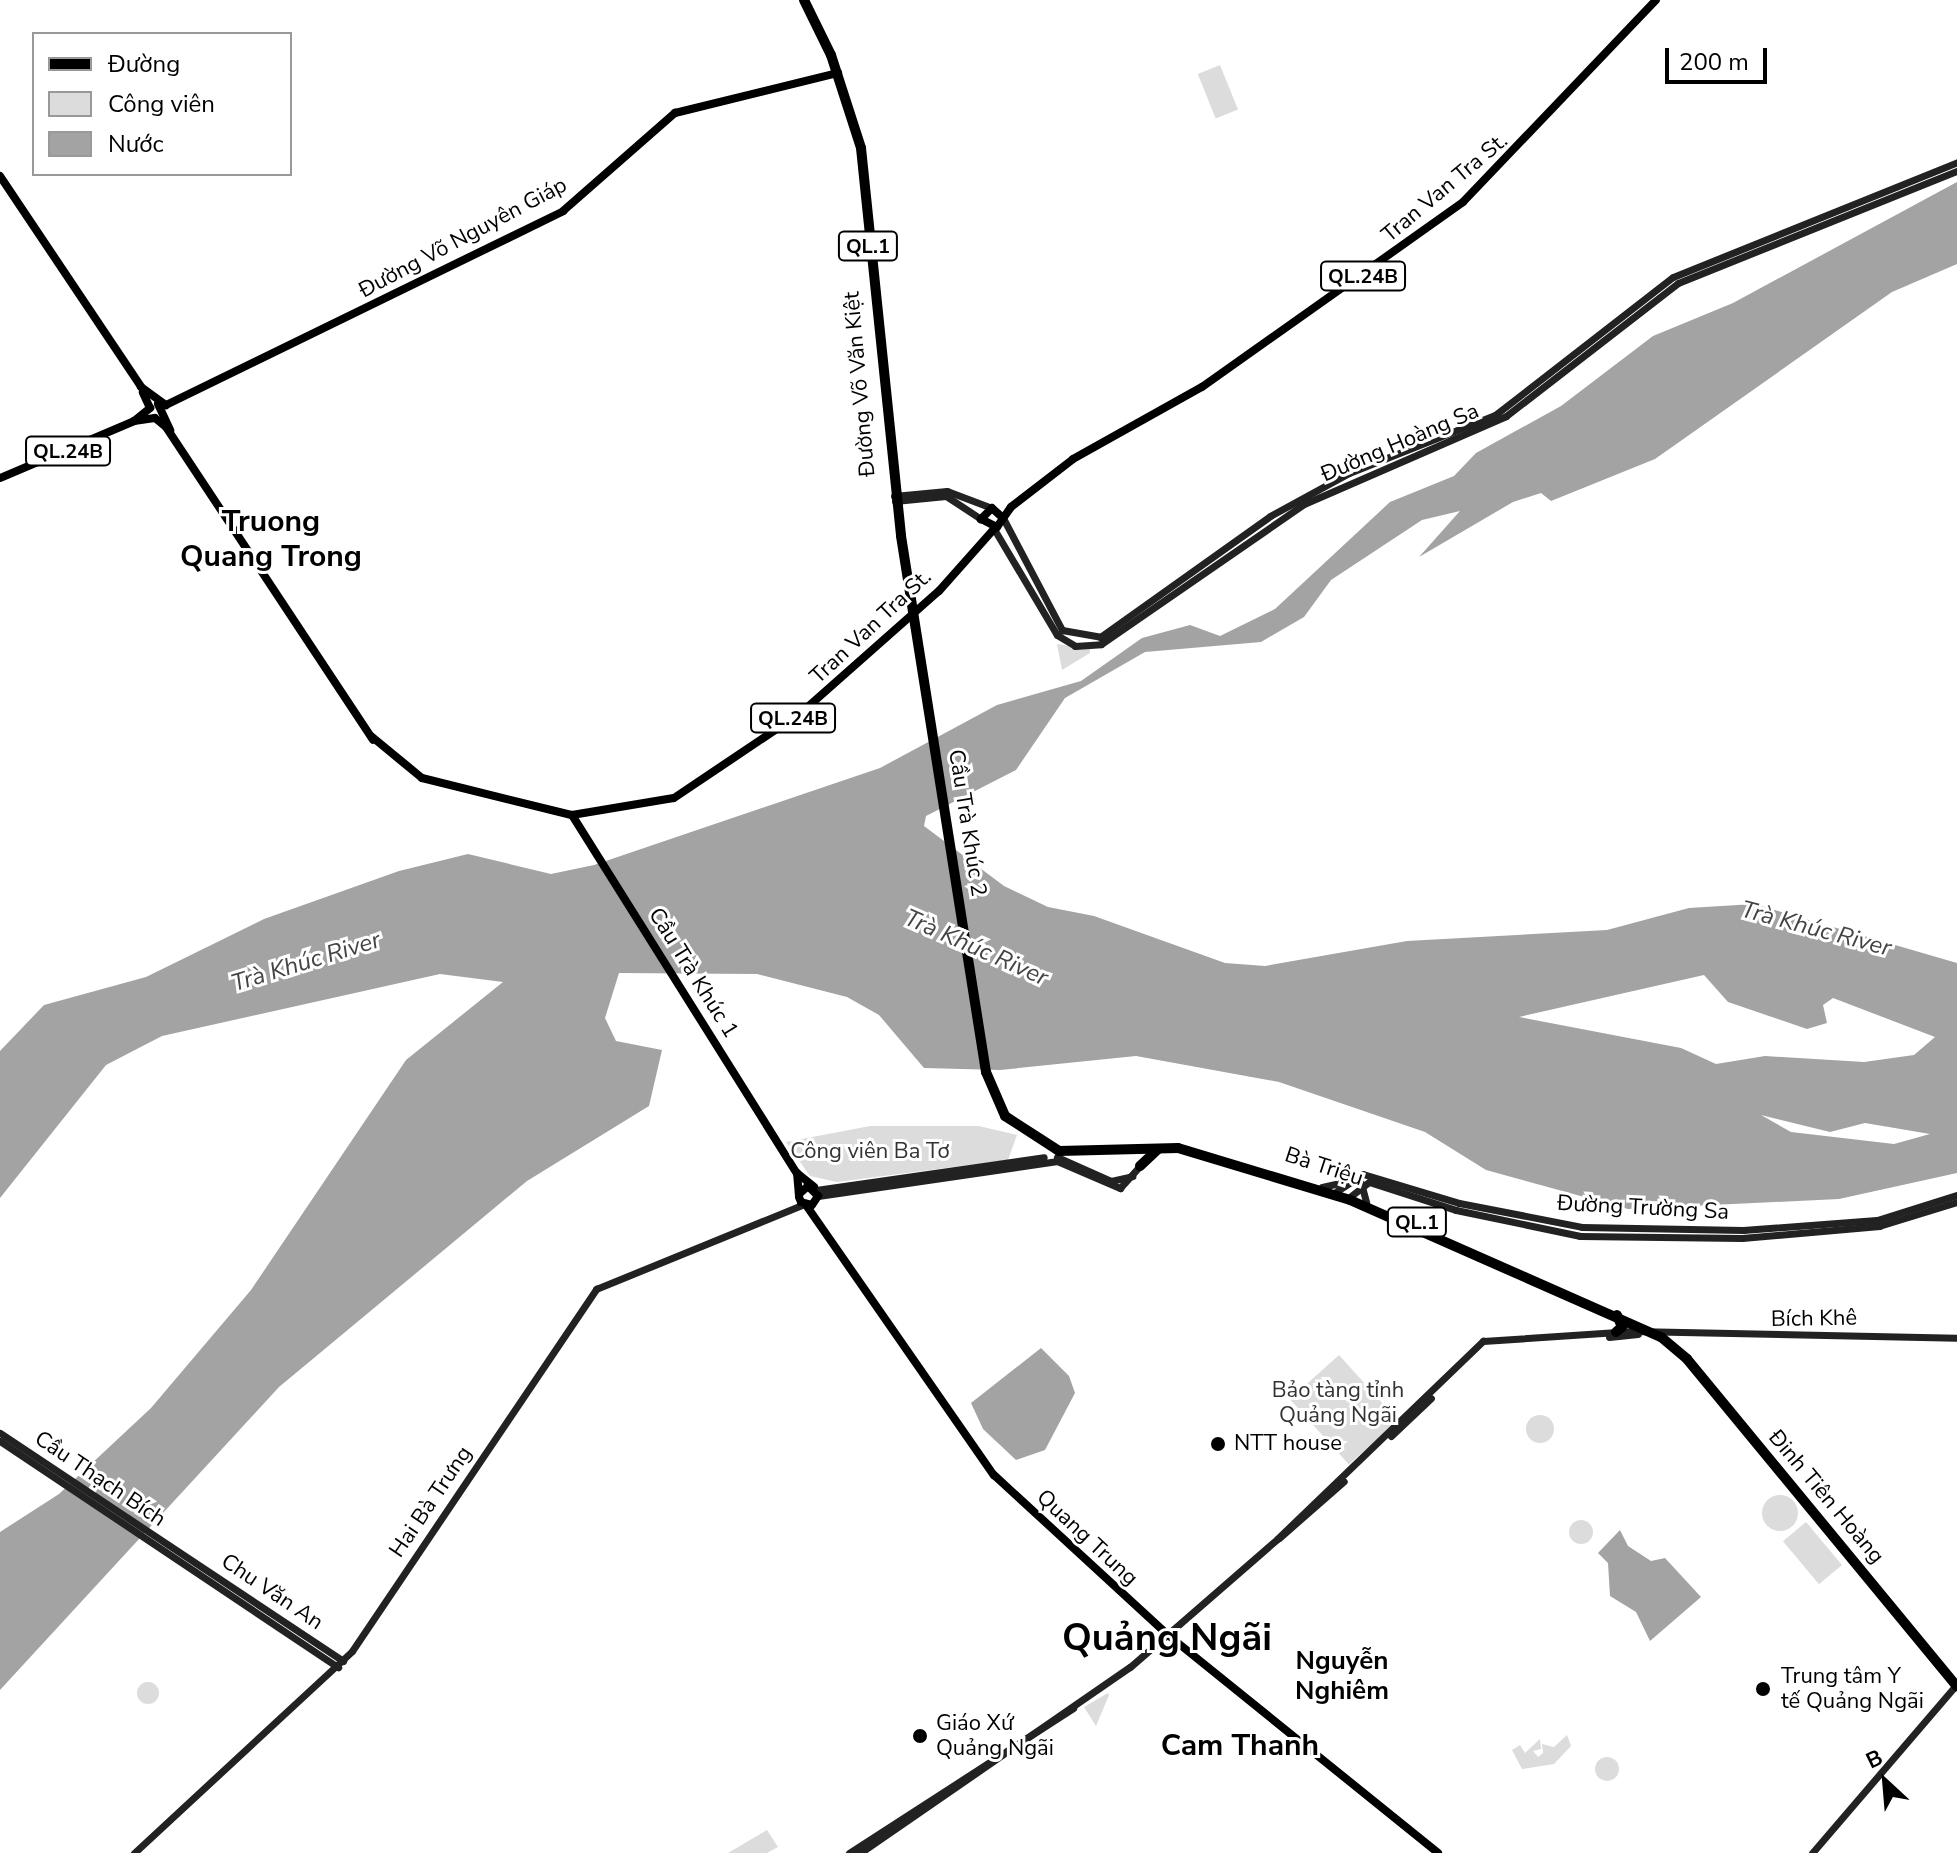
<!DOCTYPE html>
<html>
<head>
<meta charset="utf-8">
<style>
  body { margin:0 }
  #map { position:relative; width:1957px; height:1853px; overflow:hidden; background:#fff; font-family:"Nunito Sans",sans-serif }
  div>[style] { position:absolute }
  .green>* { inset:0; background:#dcdcdc; transform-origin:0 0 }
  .round { border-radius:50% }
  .water>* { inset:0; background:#a3a3a3 }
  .secondary>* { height:7px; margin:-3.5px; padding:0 3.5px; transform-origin:3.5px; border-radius:3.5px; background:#222 }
  .primary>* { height:8px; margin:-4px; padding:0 4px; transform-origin:4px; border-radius:4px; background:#000 }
  .highway>* { height:10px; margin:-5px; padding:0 5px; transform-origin:5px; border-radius:5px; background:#000 }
  .dots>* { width:22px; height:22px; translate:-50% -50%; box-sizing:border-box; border:4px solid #fff; border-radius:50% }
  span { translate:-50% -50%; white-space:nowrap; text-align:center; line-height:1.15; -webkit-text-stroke:6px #fff; paint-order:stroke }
  .shield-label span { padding:2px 6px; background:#fff; border:2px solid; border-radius:6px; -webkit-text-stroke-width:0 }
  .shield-label { font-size:20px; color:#000; font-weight:700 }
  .street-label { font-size:22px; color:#000 }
  .park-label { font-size:22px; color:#333 }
  .poi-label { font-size:22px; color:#000 }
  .left { translate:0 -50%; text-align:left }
  .water-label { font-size:24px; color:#444; font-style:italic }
  .quarter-label { font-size:26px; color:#000; font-weight:700 }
  .district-label { font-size:30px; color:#000; font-weight:700 }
  .town-label { font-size:38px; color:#000; font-weight:700 }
  .legend { position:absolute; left:32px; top:32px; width:260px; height:144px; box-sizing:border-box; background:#fff; border:2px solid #999; margin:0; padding:10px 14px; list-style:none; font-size:24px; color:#000 }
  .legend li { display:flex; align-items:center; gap:16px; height:40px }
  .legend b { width:40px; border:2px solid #999 }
  .north { position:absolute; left:1845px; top:1741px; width:80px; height:80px; -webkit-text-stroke:6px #fff; paint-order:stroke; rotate:334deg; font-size:22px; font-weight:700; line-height:32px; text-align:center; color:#000 }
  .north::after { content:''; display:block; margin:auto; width:28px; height:36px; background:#000; clip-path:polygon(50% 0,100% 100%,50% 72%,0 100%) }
  .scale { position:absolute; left:1665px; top:48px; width:102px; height:36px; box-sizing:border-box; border:4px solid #000; border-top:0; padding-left:10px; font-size:24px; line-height:28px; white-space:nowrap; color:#000; -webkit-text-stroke:6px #fff; paint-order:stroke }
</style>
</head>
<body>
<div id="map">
  <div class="green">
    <i style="left:1220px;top:65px;width:48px;height:24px;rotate:68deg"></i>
    <i style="clip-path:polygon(1057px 644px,1090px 649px,1090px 653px,1062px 670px)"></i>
    <i style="clip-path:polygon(870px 1126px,979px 1126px,1017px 1135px,1008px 1160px,837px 1182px,810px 1176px,786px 1142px)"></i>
    <i style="left:1339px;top:1355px;width:88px;height:66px;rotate:48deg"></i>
    <i class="round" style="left:1526px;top:1415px;width:28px;height:28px"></i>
    <i class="round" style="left:1762px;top:1495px;width:36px;height:36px"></i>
    <i class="round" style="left:1569px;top:1520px;width:24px;height:24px"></i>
    <i style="left:1806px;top:1522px;width:56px;height:30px;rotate:50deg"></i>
    <i class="round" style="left:137px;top:1682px;width:22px;height:22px"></i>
    <i style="clip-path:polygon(1108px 1693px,1109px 1695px,1096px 1726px,1084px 1707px)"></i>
    <i style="clip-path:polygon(1567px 1735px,1571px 1746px,1554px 1764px,1522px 1769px,1512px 1750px,1520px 1745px,1525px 1753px,1540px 1739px,1541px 1749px,1533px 1751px,1538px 1757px,1543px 1753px,1542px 1744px,1554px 1747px)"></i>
    <i class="round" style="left:1595px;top:1757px;width:24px;height:24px"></i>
    <i style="clip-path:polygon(767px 1830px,778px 1847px,767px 1853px,728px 1853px)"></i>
  </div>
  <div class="water">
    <i style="clip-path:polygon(evenodd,1957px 182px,1957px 264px,1892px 292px,1655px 459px,1551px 501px,1541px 493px,1513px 502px,1419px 557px,1460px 511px,1422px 520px,1331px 580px,1304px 617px,1261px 642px,1145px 652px,1065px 698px,1016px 770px,926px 816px,924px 826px,1004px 886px,1048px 907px,1094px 916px,1225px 963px,1265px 966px,1407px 941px,1607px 930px,1689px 908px,1754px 904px,1957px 963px,1957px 1173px,1839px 1199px,1628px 1209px,1486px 1170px,1425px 1132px,1279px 1082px,1136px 1056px,1000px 1070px,924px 1068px,879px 1015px,847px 997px,757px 974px,619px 973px,605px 1018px,616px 1041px,662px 1050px,649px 1106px,527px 1181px,279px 1387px,0 1690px,0 1532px,59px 1494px,151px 1408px,251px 1290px,406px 1060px,503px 982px,440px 974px,162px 1036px,106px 1065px,0 1198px,0 1051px,44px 1005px,146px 977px,264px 919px,399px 871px,468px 854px,551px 874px,594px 865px,880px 768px,997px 705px,1081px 681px,1142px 638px,1190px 625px,1220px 636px,1275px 609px,1390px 502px,1454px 476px,1476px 453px,1561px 406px,1653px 336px,1733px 303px,1957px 182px,1704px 975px,1728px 1002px,1807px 1029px,1827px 1023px,1823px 1005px,1833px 998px,1935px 1037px,1914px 1055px,1864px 1062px,1765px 1056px,1716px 1064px,1681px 1048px,1519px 1017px,1704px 975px,1957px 182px,1761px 1115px,1830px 1132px,1865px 1123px,1930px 1134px,1894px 1144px,1791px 1132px,1761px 1115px)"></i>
    <i style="clip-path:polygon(1041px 1348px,1069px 1376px,1075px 1393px,1045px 1450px,1016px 1460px,983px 1429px,971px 1403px)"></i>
    <i style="clip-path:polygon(1620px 1530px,1628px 1546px,1651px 1561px,1665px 1558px,1701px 1597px,1650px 1641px,1636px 1612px,1610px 1596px,1608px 1563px,1598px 1553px)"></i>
  </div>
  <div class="secondary">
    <i style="left:894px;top:496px;width:53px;rotate:-5.4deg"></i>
    <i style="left:947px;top:491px;width:48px;rotate:20.7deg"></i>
    <i style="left:895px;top:501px;width:51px;rotate:-5.6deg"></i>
    <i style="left:946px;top:496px;width:42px;rotate:33.3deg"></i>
    <i style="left:1003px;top:518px;width:127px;rotate:62.2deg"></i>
    <i style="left:1062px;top:630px;width:39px;rotate:10deg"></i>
    <i style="left:1100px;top:637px;width:209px;rotate:-35.4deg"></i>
    <i style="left:1270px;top:516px;width:90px;rotate:-28.6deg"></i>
    <i style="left:1349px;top:473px;width:157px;rotate:-21.7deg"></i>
    <i style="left:1495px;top:415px;width:225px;rotate:-37.8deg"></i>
    <i style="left:1673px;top:277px;width:306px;rotate:-22deg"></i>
    <i style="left:994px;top:529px;width:123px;rotate:59.3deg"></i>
    <i style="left:1057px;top:635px;width:21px;rotate:31deg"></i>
    <i style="left:1075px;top:646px;width:26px;rotate:-4deg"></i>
    <i style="left:1101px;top:644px;width:247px;rotate:-34.6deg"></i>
    <i style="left:1304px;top:504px;width:220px;rotate:-23.5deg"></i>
    <i style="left:1506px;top:416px;width:217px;rotate:-37.7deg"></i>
    <i style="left:1678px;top:283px;width:301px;rotate:-21.9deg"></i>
    <i style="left:1057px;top:1157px;width:59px;rotate:24deg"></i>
    <i style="left:1111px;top:1181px;width:22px;rotate:-13deg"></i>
    <i style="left:1361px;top:1183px;width:20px;rotate:75deg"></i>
    <i style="left:1322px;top:1187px;width:22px;rotate:-13deg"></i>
    <i style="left:816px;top:1190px;width:230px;rotate:-8.2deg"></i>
    <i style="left:1337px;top:1191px;width:31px;rotate:-33deg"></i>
    <i style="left:1363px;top:1174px;width:100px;rotate:16.8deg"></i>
    <i style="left:1459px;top:1203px;width:125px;rotate:11deg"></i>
    <i style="left:1582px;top:1227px;width:161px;rotate:1.1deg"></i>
    <i style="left:1743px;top:1230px;width:134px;rotate:-4.3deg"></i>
    <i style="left:1877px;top:1220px;width:84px;rotate:-17.4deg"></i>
    <i style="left:818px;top:1196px;width:242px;rotate:-8.3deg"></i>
    <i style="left:1057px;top:1161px;width:69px;rotate:23.2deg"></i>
    <i style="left:1120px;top:1188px;width:30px;rotate:-48deg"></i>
    <i style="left:1351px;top:1196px;width:23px;rotate:-38deg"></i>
    <i style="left:1369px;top:1182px;width:91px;rotate:17.8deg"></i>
    <i style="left:1456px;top:1210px;width:127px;rotate:11.8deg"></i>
    <i style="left:1580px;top:1236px;width:162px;rotate:0.7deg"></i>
    <i style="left:1742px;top:1238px;width:138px;rotate:-5deg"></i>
    <i style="left:1879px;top:1226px;width:82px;rotate:-17.1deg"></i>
    <i style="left:1609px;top:1337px;width:29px;rotate:-6deg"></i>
    <i style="left:0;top:1433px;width:412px;rotate:33.6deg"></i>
    <i style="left:1391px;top:1436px;width:55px;rotate:-43.5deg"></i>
    <i style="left:0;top:1441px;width:407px;rotate:33.8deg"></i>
    <i style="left:1279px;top:1538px;width:86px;rotate:-41.2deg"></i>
    <i style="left:134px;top:1853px;width:297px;rotate:-42.8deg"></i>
    <i style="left:352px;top:1651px;width:437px;rotate:-56deg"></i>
    <i style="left:596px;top:1289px;width:225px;rotate:-22.2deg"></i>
    <i style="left:849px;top:1853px;width:267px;rotate:-32.9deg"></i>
    <i style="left:860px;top:1853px;width:328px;rotate:-34.6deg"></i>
    <i style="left:1130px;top:1667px;width:195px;rotate:-41deg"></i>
    <i style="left:1277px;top:1539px;width:286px;rotate:-43.9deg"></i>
    <i style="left:1483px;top:1341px;width:150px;rotate:-3.8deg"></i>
    <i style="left:1633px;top:1331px;width:324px;rotate:1.2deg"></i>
    <i style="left:1812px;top:1853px;width:221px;rotate:-49.4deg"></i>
  </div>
  <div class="primary">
    <i style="left:0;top:176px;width:254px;rotate:56.2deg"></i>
    <i style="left:141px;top:387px;width:31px;rotate:36deg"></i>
    <i style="left:166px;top:405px;width:442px;rotate:-26deg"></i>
    <i style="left:563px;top:211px;width:149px;rotate:-41.2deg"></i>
    <i style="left:675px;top:113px;width:168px;rotate:-13.8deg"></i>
    <i style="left:158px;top:404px;width:29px;rotate:65deg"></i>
    <i style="left:134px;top:421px;width:21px;rotate:-8deg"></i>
    <i style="left:155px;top:418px;width:14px;rotate:39deg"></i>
    <i style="left:166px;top:427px;width:375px;rotate:56.5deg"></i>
    <i style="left:0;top:478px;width:146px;rotate:-23deg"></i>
    <i style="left:134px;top:421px;width:21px;rotate:-39deg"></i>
    <i style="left:150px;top:408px;width:17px;rotate:-115deg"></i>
    <i style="left:1003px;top:518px;width:15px;rotate:-138deg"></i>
    <i style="left:992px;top:508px;width:16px;rotate:135deg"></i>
    <i style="left:981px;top:519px;width:18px;rotate:27deg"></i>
    <i style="left:997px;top:527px;width:24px;rotate:-55deg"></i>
    <i style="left:1011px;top:507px;width:78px;rotate:-37.7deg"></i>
    <i style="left:1073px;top:459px;width:148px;rotate:-29.2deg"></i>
    <i style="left:1202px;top:387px;width:320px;rotate:-35.3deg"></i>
    <i style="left:1463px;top:202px;width:279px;rotate:-46.3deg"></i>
    <i style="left:371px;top:736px;width:66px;rotate:39.5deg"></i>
    <i style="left:422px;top:778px;width:154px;rotate:13.9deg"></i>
    <i style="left:572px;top:815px;width:423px;rotate:57.9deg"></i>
    <i style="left:797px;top:1173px;width:22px;rotate:39deg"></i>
    <i style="left:572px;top:815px;width:103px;rotate:-9.5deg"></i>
    <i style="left:674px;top:798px;width:154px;rotate:-33.9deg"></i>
    <i style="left:802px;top:712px;width:183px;rotate:-41.5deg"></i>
    <i style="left:939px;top:591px;width:83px;rotate:-48.4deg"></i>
    <i style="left:797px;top:1173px;width:24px;rotate:85deg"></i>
    <i style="left:799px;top:1197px;width:5px;rotate:68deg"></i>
    <i style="left:801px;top:1202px;width:11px;rotate:15deg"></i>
    <i style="left:812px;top:1205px;width:11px;rotate:-56deg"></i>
    <i style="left:818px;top:1196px;width:14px;rotate:-135deg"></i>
    <i style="left:808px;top:1186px;width:12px;rotate:138deg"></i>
    <i style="left:806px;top:1205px;width:329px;rotate:55.2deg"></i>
    <i style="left:994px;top:1475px;width:236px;rotate:42.6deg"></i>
    <i style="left:1168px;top:1635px;width:347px;rotate:38.9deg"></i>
  </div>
  <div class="highway">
    <i style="left:804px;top:0;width:61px;rotate:63.9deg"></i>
    <i style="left:831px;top:55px;width:98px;rotate:72.1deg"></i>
    <i style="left:861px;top:148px;width:390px;rotate:84.1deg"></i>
    <i style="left:901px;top:536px;width:543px;rotate:80.99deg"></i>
    <i style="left:986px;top:1072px;width:48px;rotate:66.6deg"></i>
    <i style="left:1005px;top:1116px;width:64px;rotate:32.9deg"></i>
    <i style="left:1059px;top:1151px;width:119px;rotate:-1.4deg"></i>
    <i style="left:1178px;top:1148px;width:180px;rotate:16.8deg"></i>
    <i style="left:1350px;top:1200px;width:340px;rotate:23.8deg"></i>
    <i style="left:1661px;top:1337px;width:34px;rotate:40deg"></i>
    <i style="left:1687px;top:1359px;width:424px;rotate:50.5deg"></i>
    <i style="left:1140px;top:1166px;width:25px;rotate:-43deg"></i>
    <i style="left:1616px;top:1332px;width:8px;rotate:-40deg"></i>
    <i style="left:1622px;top:1327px;width:13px;rotate:-113deg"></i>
  </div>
  <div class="dots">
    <i style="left:1218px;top:1444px;background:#000"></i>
    <i style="left:1763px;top:1689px;background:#000"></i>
    <i style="left:920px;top:1736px;background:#000"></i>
  </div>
  <div class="shield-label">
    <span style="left:868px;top:246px">QL.1</span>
    <span style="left:1363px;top:276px">QL.24B</span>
    <span style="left:68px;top:451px">QL.24B</span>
    <span style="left:793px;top:718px">QL.24B</span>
    <span style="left:1417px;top:1222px">QL.1</span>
  </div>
  <div class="street-label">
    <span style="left:1445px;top:188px;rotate:-40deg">Tran Van Tra St.</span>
    <span style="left:463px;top:238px;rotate:-28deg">Đường Võ Nguyên Giáp</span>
    <span style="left:860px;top:384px;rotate:-95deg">Đường Võ Văn Kiệt</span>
    <span style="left:1400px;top:443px;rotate:-23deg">Đường Hoàng Sa</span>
    <span style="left:871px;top:627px;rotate:-43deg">Tran Van Tra St.</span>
    <span style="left:967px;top:823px;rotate:81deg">Cầu Trà Khúc 2</span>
    <span style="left:693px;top:973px;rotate:58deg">Cầu Trà Khúc 1</span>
    <span style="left:1324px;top:1167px;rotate:18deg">Bà Triệu</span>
    <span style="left:1643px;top:1208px;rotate:3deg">Đường Trường Sa</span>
    <span style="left:1814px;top:1319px;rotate:-1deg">Bích Khê</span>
    <span style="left:100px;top:1479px;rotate:34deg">Cầu Thạch Bích</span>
    <span style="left:1826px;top:1497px;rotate:50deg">Đinh Tiên Hoàng</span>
    <span style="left:431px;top:1502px;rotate:-56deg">Hai Bà Trưng</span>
    <span style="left:1087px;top:1538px;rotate:43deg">Quang Trung</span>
    <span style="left:272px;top:1592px;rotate:34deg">Chu Văn An</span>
  </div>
  <div class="park-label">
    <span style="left:870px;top:1152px">Công viên Ba Tơ</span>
    <span style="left:1338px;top:1403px">Bảo tàng tỉnh<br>Quảng Ngãi</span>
  </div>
  <div class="poi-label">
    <span class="left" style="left:1234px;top:1444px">NTT house</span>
    <span class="left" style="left:1781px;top:1689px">Trung tâm Y<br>tế Quảng Ngãi</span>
    <span class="left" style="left:936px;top:1736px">Giáo Xứ<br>Quảng Ngãi</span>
  </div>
  <div class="water-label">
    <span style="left:1816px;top:929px;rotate:15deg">Trà Khúc River</span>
    <span style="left:976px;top:948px;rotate:24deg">Trà Khúc River</span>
    <span style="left:306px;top:962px;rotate:-17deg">Trà Khúc River</span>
  </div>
  <div class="quarter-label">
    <span style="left:1342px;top:1676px">Nguyễn<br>Nghiêm</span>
  </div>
  <div class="district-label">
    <span style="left:271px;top:539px">Truong<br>Quang Trong</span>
    <span style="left:1240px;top:1746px">Cam Thanh</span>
  </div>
  <div class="town-label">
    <span style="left:1167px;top:1638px">Quảng Ngãi</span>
  </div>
  <ul class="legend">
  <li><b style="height:10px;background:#000"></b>Đường</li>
  <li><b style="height:22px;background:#dcdcdc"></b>Công viên</li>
  <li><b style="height:22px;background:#a3a3a3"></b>Nước</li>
  </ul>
  <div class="north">B</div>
  <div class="scale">200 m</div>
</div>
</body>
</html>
